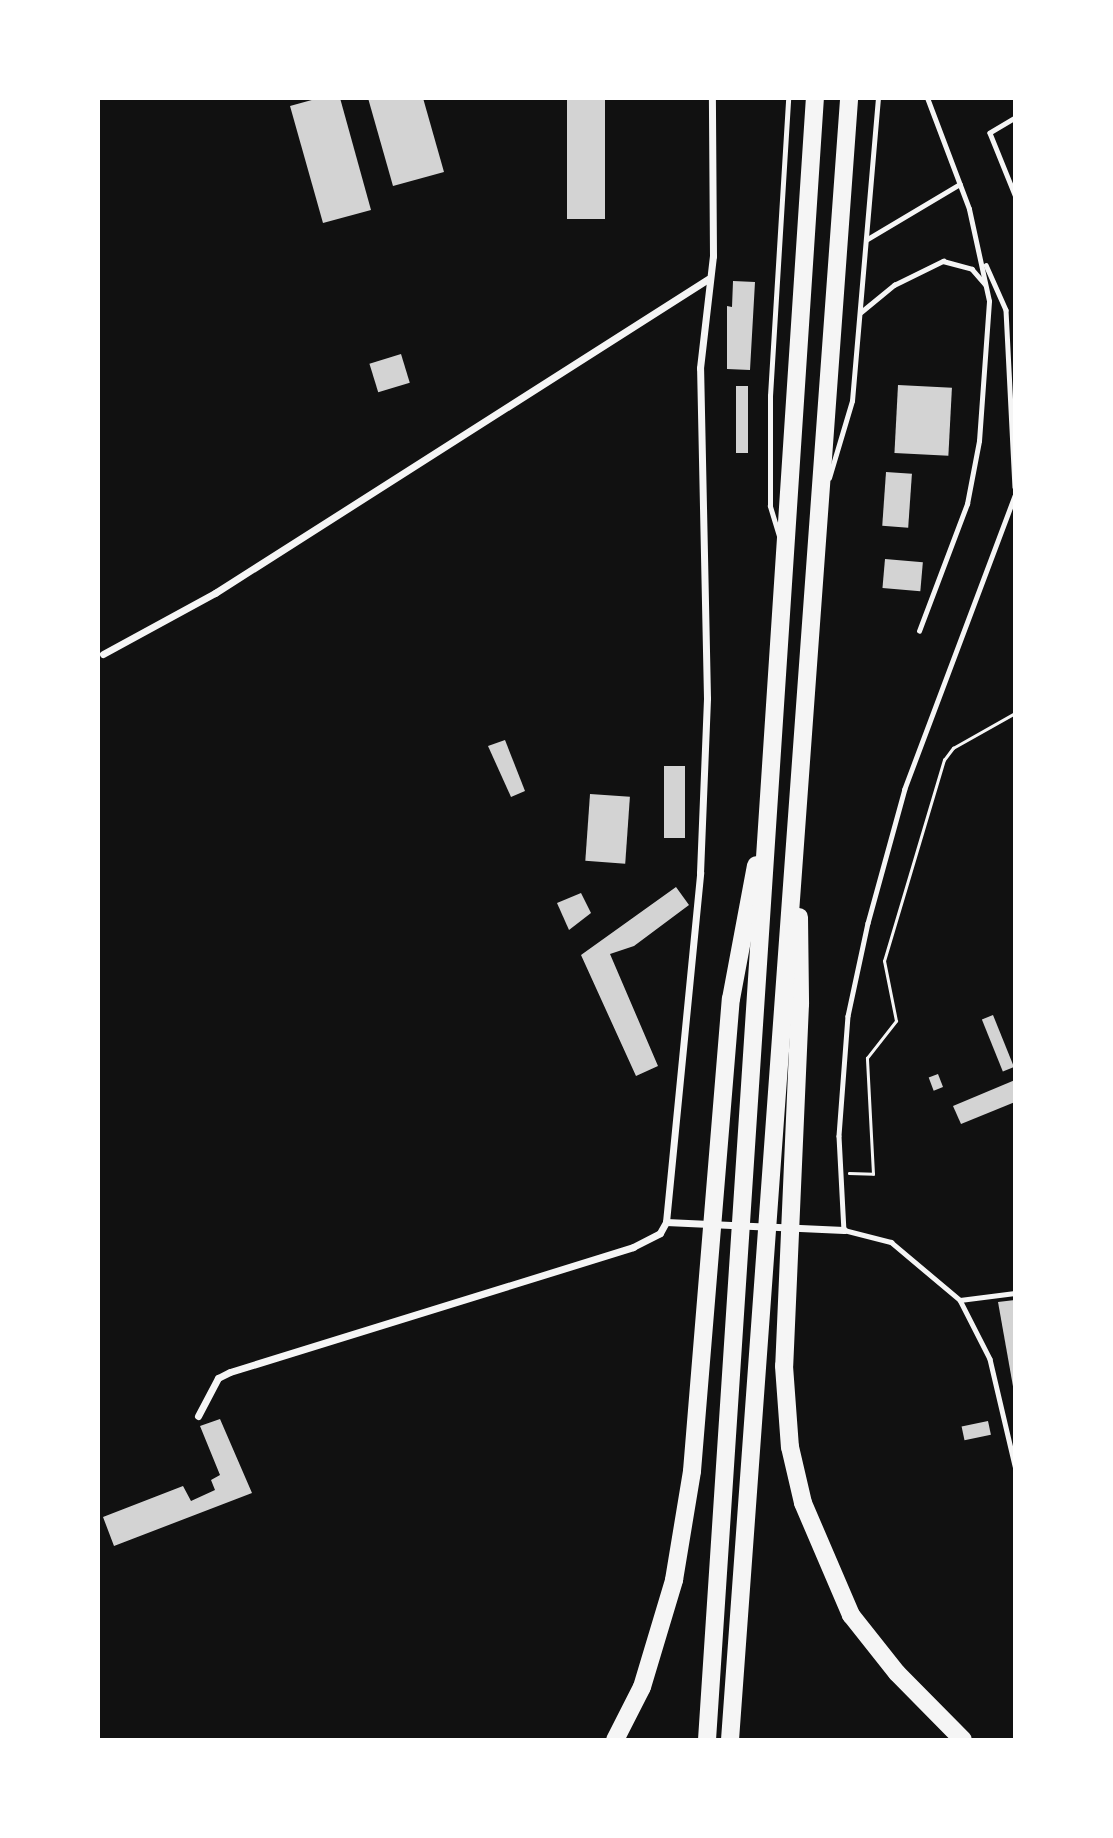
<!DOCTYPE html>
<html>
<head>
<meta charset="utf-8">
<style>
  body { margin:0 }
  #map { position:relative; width:1113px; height:1838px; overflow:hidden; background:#111; font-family:"DejaVu Sans",sans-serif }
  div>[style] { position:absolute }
  .building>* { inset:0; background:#d3d3d3; transform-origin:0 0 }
  .path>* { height:2.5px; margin:-1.25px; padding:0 1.25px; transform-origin:1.25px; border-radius:1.25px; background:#f5f5f5 }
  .service>* { height:4.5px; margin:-2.25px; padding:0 2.25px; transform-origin:2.25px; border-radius:2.25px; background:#f5f5f5 }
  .minor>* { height:7px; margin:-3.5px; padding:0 3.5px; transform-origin:3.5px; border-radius:3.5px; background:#f5f5f5 }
  .motorway>* { height:18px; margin:-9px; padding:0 9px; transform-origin:9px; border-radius:9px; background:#f5f5f5 }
  span { translate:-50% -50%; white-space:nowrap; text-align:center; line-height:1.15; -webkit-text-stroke:7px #fff; paint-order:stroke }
  .frame { position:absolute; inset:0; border:100px solid #fff; pointer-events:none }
</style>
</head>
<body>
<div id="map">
  <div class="building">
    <i style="clip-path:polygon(319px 98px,340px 98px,371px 210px,323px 223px,290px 106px)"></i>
    <i style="clip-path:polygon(368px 98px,423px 98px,444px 172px,393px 186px)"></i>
    <i style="left:567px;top:98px;width:38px;height:121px"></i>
    <i style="clip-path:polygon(733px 281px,755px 282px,750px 370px,727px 369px,727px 306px,732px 307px)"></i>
    <i style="left:401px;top:354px;width:30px;height:33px;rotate:73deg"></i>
    <i style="left:898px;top:385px;width:54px;height:68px;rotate:3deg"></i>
    <i style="left:736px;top:386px;width:12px;height:67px"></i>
    <i style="left:886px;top:472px;width:26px;height:54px;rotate:4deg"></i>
    <i style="left:885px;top:559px;width:38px;height:29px;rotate:5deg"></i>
    <i style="clip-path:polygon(505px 740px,525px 791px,511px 797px,488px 746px)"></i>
    <i style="left:664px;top:766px;width:21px;height:72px"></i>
    <i style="left:590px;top:794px;width:40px;height:67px;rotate:4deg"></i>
    <i style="clip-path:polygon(676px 887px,689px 905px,634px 946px,610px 954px,658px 1066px,636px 1076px,581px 955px)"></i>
    <i style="clip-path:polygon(581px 893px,591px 913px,569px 930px,557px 903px)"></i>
    <i style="left:993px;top:1015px;width:56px;height:12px;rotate:68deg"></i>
    <i style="left:938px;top:1074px;width:14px;height:10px;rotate:69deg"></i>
    <i style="clip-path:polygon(1015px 1080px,1015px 1102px,961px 1124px,953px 1106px)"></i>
    <i style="clip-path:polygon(1015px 1300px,1015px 1392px,1014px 1392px,998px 1302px)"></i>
    <i style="clip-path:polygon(220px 1419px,252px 1493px,114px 1546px,103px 1517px,183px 1486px,191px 1501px,215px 1490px,211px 1480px,220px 1475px,200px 1426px)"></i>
    <i style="left:988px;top:1421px;width:14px;height:27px;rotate:78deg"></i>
  </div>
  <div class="path">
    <i style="left:849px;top:1173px;width:24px;rotate:2deg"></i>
    <i style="left:873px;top:1174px;width:116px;rotate:-93deg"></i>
    <i style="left:867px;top:1058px;width:47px;rotate:-51.9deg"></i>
    <i style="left:896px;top:1021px;width:61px;rotate:-101.3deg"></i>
    <i style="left:884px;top:961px;width:210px;rotate:-73.4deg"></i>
    <i style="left:944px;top:760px;width:15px;rotate:-53deg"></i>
    <i style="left:953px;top:748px;width:71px;rotate:-29.4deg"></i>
  </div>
  <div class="service">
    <i style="left:1015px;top:118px;width:29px;rotate:149deg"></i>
    <i style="left:990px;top:133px;width:67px;rotate:68deg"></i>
    <i style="left:866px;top:240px;width:109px;rotate:-30.8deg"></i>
    <i style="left:986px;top:265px;width:49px;rotate:66deg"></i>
    <i style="left:1006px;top:310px;width:177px;rotate:87.1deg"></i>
    <i style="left:861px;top:312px;width:43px;rotate:-39.3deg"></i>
    <i style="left:894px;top:285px;width:55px;rotate:-26.1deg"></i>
    <i style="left:943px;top:261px;width:30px;rotate:15deg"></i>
    <i style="left:972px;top:269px;width:20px;rotate:49deg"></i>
    <i style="left:829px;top:478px;width:80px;rotate:-73.4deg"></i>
    <i style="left:852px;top:401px;width:304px;rotate:-85.1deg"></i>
    <i style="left:1015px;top:496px;width:313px;rotate:110.6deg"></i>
    <i style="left:905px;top:789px;width:139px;rotate:105.4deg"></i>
    <i style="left:868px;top:923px;width:95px;rotate:102.1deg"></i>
    <i style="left:848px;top:1016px;width:120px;rotate:94.3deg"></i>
    <i style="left:839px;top:1136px;width:94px;rotate:87deg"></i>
    <i style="left:844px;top:1230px;width:49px;rotate:14.3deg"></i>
    <i style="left:891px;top:1242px;width:90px;rotate:40deg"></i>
    <i style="left:960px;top:1300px;width:66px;rotate:63deg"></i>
    <i style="left:990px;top:1359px;width:110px;rotate:76.8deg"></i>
    <i style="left:779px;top:536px;width:31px;rotate:-107deg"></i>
    <i style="left:770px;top:506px;width:110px;rotate:-90deg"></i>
    <i style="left:770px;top:396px;width:299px;rotate:-86.5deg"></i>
    <i style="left:919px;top:631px;width:136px;rotate:-69.3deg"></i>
    <i style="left:967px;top:504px;width:64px;rotate:-79.2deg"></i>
    <i style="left:979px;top:441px;width:140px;rotate:-85.9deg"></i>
    <i style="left:989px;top:301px;width:94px;rotate:-102.3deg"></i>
    <i style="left:969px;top:209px;width:119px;rotate:-110.7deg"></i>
    <i style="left:960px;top:1300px;width:55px;rotate:-7.3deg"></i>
  </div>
  <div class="minor">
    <i style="left:103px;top:654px;width:128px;rotate:-28.6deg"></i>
    <i style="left:215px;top:593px;width:585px;rotate:-32.49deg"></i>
    <i style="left:666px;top:1222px;width:178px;rotate:2.6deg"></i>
    <i style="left:198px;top:1416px;width:43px;rotate:-62.2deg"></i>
    <i style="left:218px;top:1378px;width:13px;rotate:-27deg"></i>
    <i style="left:230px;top:1372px;width:422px;rotate:-17.2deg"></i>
    <i style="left:633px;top:1247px;width:30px;rotate:-27deg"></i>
    <i style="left:660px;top:1233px;width:13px;rotate:-61deg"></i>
    <i style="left:666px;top:1222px;width:351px;rotate:-84.4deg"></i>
    <i style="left:700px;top:873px;width:175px;rotate:-87.7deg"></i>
    <i style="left:707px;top:698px;width:330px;rotate:-91.2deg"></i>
    <i style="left:700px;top:368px;width:113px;rotate:-83.4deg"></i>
    <i style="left:713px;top:256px;width:158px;rotate:-90.4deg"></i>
  </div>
  <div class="motorway">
    <i style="left:799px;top:917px;width:87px;rotate:89.3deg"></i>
    <i style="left:800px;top:1004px;width:362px;rotate:92.5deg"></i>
    <i style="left:784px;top:1366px;width:81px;rotate:85.8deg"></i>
    <i style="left:790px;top:1447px;width:57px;rotate:76.9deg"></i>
    <i style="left:803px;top:1503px;width:122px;rotate:66.8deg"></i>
    <i style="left:851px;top:1615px;width:74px;rotate:51.6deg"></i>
    <i style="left:897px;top:1673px;width:94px;rotate:45.4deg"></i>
    <i style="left:615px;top:1740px;width:59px;rotate:-63deg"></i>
    <i style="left:642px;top:1687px;width:112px;rotate:-73.3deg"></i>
    <i style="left:674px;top:1580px;width:110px;rotate:-80.6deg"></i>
    <i style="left:692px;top:1471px;width:474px;rotate:-85.3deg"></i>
    <i style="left:731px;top:999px;width:136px;rotate:-79.4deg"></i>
    <i style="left:707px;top:1740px;width:1646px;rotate:-86.24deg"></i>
    <i style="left:730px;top:1740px;width:1646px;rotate:-85.85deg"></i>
  </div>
  <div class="frame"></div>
</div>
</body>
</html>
